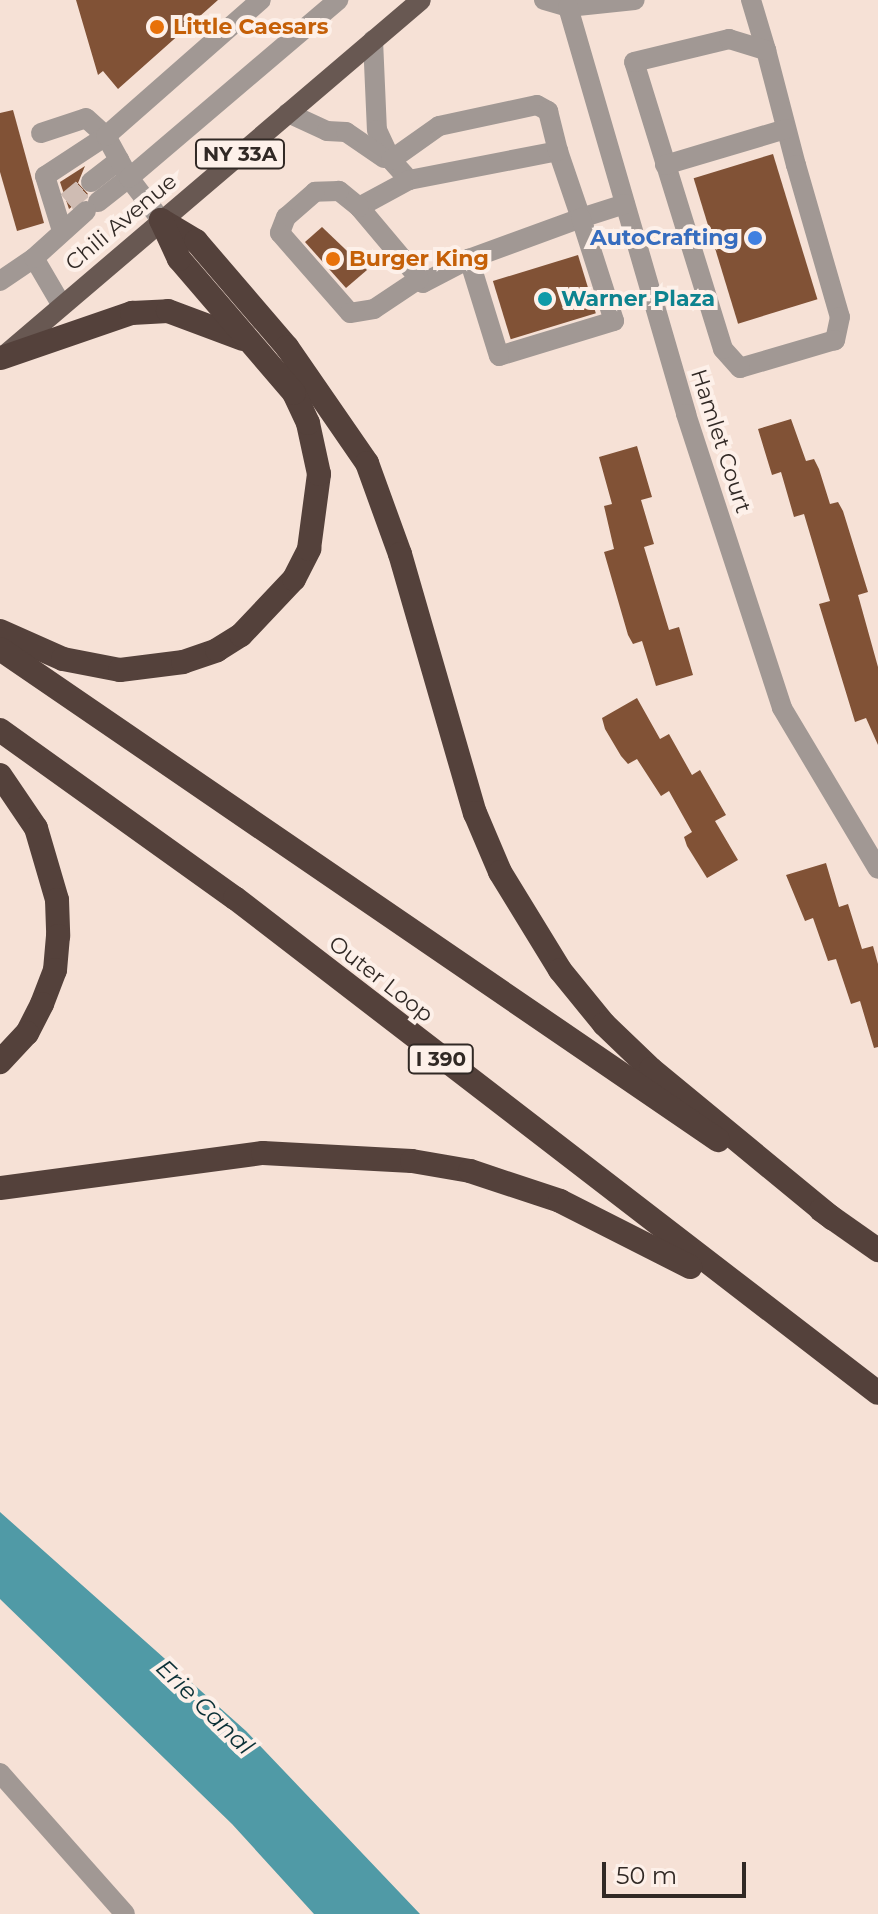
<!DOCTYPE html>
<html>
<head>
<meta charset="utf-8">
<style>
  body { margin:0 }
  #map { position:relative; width:878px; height:1914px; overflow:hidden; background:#f6e1d6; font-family:Montserrat,sans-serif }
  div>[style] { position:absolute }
  .water>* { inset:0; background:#509aa6 }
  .building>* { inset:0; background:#815236; transform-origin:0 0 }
  .minor-tunnel>* { height:20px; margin-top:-10px; transform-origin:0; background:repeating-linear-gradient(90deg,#cfbcb3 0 20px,transparent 0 30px) }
  .minor>* { height:20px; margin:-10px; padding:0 10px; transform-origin:10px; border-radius:10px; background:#a19894 }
  .major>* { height:20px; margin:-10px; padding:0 10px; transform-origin:10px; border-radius:10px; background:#685852 }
  .highway>* { height:24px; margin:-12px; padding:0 12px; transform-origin:12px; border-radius:12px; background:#54413b }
  .dots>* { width:22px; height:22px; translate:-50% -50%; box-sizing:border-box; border:4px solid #fdf0e9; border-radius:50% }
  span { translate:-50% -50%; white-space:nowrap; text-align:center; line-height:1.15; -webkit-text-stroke:8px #fdf0e9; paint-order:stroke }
  .shield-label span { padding:2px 6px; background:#fdf0e9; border:2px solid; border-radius:6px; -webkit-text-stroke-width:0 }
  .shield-label { font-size:20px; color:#312925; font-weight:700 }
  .food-label { font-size:22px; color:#c56008; font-weight:700 }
  .left { translate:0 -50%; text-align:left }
  .street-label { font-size:22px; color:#312925 }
  .shop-label { font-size:22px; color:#366cbe; font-weight:700 }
  .right { translate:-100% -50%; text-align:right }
  .culture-label { font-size:22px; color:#0d838f; font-weight:700 }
  .water-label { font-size:24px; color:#0a3036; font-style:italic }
  .scale { position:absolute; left:602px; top:1862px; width:144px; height:36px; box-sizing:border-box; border:4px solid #312925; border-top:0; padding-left:10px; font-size:24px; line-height:28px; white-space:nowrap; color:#312925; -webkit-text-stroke:6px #fdf0e9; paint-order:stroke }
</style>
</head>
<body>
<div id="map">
  <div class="water">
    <i style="clip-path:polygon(0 1512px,246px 1731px,420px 1914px,314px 1914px,232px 1824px,0 1599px)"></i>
  </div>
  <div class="building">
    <i style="clip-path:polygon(76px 0,218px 0,118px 89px,103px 71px,98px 75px)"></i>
    <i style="clip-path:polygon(13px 110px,44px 223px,17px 231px,0 172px,0 113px)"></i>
    <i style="left:773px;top:154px;width:152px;height:83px;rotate:73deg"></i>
    <i style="clip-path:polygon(85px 166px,78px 183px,88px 194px,69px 209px,60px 182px)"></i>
    <i style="clip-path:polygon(322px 227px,367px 270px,346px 288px,305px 242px)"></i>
    <i style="left:578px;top:255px;width:61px;height:89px;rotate:73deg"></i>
    <i style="clip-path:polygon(791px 419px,806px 461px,814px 459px,819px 469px,830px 504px,838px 502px,843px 511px,868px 592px,858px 595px,878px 667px,878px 745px,866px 718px,855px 722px,819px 604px,830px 601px,804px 514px,794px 517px,781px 472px,772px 475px,758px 429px)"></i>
    <i style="clip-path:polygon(637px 446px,652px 497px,641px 500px,654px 544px,644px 547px,669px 630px,679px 627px,693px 675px,656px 686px,642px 641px,633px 644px,628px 635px,604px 552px,614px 549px,604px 506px,612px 504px,599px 457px)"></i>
    <i style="clip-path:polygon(637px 698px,660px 739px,669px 734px,692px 775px,700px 770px,726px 815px,715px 821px,738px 860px,707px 878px,687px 846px,684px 837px,692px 832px,669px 791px,661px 796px,637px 759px,628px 764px,621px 756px,605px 729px,602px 718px)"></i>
    <i style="clip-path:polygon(826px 863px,839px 907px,848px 904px,862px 949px,873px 946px,878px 964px,878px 1047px,874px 1048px,860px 1001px,851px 1004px,836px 959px,828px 961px,813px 918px,805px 921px,786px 875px)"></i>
  </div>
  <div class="minor-tunnel">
    <i style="left:67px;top:202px;width:31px;rotate:-40deg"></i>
  </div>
  <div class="minor">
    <i style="left:544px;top:0;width:25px;rotate:16deg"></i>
    <i style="left:568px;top:7px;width:67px;rotate:-6deg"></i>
    <i style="left:751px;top:0;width:52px;rotate:73.3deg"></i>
    <i style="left:766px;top:50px;width:119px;rotate:75.4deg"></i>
    <i style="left:796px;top:165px;width:158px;rotate:73.9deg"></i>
    <i style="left:840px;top:317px;width:24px;rotate:102deg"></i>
    <i style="left:835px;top:340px;width:99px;rotate:163.6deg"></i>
    <i style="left:740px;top:368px;width:25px;rotate:-132deg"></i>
    <i style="left:723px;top:349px;width:300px;rotate:-107.2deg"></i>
    <i style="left:634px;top:62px;width:98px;rotate:-13.6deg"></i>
    <i style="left:729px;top:39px;width:39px;rotate:17deg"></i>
    <i style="left:568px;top:7px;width:424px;rotate:73.8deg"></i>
    <i style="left:686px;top:414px;width:309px;rotate:71.9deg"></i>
    <i style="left:782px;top:708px;width:187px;rotate:59.2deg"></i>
    <i style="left:373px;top:40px;width:90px;rotate:87.5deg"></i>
    <i style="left:377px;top:130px;width:33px;rotate:65deg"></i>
    <i style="left:391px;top:160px;width:27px;rotate:48deg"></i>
    <i style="left:409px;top:180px;width:152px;rotate:-11deg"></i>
    <i style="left:558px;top:151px;width:71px;rotate:71.1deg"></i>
    <i style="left:581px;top:218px;width:46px;rotate:-17.7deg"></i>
    <i style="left:288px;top:113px;width:43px;rotate:24.8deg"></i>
    <i style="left:327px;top:131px;width:19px;rotate:3deg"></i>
    <i style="left:346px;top:132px;width:46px;rotate:34.4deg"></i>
    <i style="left:41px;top:133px;width:47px;rotate:-18.4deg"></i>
    <i style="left:86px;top:118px;width:27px;rotate:42deg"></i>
    <i style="left:106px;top:136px;width:73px;rotate:146.7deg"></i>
    <i style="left:45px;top:176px;width:58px;rotate:72.8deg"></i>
    <i style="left:391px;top:160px;width:59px;rotate:-35.3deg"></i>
    <i style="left:439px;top:126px;width:100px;rotate:-12.1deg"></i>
    <i style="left:537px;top:105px;width:13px;rotate:29deg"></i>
    <i style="left:548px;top:111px;width:41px;rotate:76deg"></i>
    <i style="left:665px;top:165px;width:126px;rotate:-16.6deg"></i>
    <i style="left:409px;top:180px;width:57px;rotate:151.6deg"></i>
    <i style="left:359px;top:207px;width:99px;rotate:49.9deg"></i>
    <i style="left:423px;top:283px;width:52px;rotate:-27.6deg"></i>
    <i style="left:469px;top:259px;width:119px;rotate:-20.1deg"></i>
    <i style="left:581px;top:218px;width:108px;rotate:72.2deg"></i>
    <i style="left:614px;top:321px;width:120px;rotate:163.1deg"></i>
    <i style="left:499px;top:356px;width:102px;rotate:-107.2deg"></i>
    <i style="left:91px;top:182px;width:36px;rotate:-38deg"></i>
    <i style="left:98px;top:202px;width:39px;rotate:-38deg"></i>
    <i style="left:129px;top:178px;width:48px;rotate:-118.7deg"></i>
    <i style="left:106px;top:136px;width:206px;rotate:-41.3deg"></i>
    <i style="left:359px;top:207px;width:26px;rotate:-141deg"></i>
    <i style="left:339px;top:191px;width:24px;rotate:178deg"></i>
    <i style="left:315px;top:192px;width:38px;rotate:139deg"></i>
    <i style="left:286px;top:217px;width:17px;rotate:111deg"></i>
    <i style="left:280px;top:233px;width:106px;rotate:48.8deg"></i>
    <i style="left:350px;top:313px;width:24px;rotate:-9deg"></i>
    <i style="left:374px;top:309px;width:54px;rotate:-33.7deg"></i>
    <i style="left:161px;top:220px;width:53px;rotate:-127.3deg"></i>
    <i style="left:129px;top:178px;width:275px;rotate:-40.4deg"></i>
    <i style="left:0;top:281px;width:41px;rotate:-34.1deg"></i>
    <i style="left:61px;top:304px;width:53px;rotate:-120.4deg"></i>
    <i style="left:34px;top:258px;width:70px;rotate:-42.1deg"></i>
    <i style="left:0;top:1773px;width:188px;rotate:48.4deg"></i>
  </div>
  <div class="major">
    <i style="left:6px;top:354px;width:545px;rotate:-40.46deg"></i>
  </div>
  <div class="highway">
    <i style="left:161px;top:220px;width:41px;rotate:31deg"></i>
    <i style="left:196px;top:241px;width:140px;rotate:49.4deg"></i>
    <i style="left:287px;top:347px;width:141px;rotate:55.4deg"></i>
    <i style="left:367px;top:463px;width:97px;rotate:70.1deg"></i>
    <i style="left:400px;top:554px;width:270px;rotate:73.9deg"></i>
    <i style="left:475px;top:813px;width:64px;rotate:67deg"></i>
    <i style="left:500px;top:872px;width:115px;rotate:58.5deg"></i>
    <i style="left:560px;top:970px;width:70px;rotate:50.8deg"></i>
    <i style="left:604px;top:1024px;width:65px;rotate:43.8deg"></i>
    <i style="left:651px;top:1069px;width:236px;rotate:39.5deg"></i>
    <i style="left:1px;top:358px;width:139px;rotate:-19deg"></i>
    <i style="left:132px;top:313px;width:36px;rotate:-3deg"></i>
    <i style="left:168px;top:311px;width:80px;rotate:20.5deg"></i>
    <i style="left:0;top:631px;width:69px;rotate:24deg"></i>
    <i style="left:63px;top:659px;width:58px;rotate:10.9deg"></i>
    <i style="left:120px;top:670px;width:64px;rotate:-7.2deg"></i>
    <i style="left:183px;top:662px;width:36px;rotate:-19deg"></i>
    <i style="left:217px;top:650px;width:28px;rotate:-32deg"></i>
    <i style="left:241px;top:635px;width:77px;rotate:-46.6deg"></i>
    <i style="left:294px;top:579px;width:34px;rotate:-63deg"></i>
    <i style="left:309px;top:549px;width:76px;rotate:-82.4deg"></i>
    <i style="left:319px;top:474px;width:52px;rotate:-102.2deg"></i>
    <i style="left:308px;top:423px;width:33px;rotate:-115deg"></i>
    <i style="left:294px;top:393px;width:177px;rotate:-130.6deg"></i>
    <i style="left:179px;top:259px;width:43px;rotate:-114.8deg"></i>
    <i style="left:0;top:649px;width:870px;rotate:34.37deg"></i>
    <i style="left:0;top:730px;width:289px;rotate:35.6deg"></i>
    <i style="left:235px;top:898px;width:811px;rotate:37.59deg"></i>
    <i style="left:0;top:775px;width:64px;rotate:55.8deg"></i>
    <i style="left:36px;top:828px;width:75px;rotate:73.7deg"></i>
    <i style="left:57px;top:900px;width:36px;rotate:88deg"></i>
    <i style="left:58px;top:936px;width:34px;rotate:95deg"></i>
    <i style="left:55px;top:970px;width:36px;rotate:111deg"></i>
    <i style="left:42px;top:1004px;width:33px;rotate:117deg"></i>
    <i style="left:27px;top:1033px;width:40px;rotate:133deg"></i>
    <i style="left:0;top:1188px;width:265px;rotate:-7.6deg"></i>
    <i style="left:263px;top:1153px;width:149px;rotate:3.1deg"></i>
    <i style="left:412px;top:1161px;width:59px;rotate:9.8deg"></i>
    <i style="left:470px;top:1171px;width:95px;rotate:18.4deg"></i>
    <i style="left:560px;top:1201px;width:146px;rotate:26.9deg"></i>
    <i style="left:821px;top:1210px;width:70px;rotate:35.1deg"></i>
  </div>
  <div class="dots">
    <i style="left:157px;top:27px;background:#e8710a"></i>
    <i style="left:755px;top:238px;background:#3f7fe0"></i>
    <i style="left:333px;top:259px;background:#e8710a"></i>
    <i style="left:545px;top:299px;background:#0f9aa8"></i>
  </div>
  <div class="shield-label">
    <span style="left:240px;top:154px">NY 33A</span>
    <span style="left:441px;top:1059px">I 390</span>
  </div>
  <div class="food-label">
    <span class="left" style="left:173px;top:27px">Little Caesars</span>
    <span class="left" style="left:349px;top:259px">Burger King</span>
  </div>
  <div class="street-label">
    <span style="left:121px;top:222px;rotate:-40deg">Chili Avenue</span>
    <span style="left:721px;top:441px;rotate:72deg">Hamlet Court</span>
    <span style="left:381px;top:979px;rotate:38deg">Outer Loop</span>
  </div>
  <div class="shop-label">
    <span class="right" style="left:739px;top:238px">AutoCrafting</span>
  </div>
  <div class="culture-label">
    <span class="left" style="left:561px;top:299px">Warner Plaza</span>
  </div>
  <div class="water-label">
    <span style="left:205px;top:1707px;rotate:44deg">Erie Canal</span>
  </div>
  <div class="scale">50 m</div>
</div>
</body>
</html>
